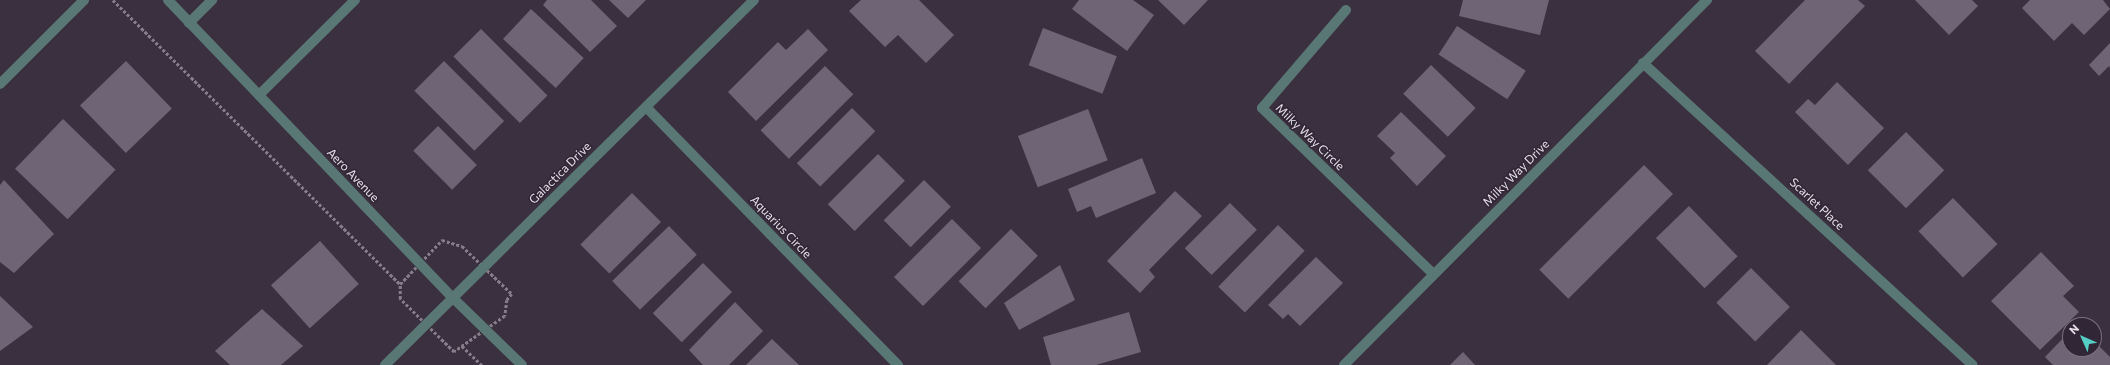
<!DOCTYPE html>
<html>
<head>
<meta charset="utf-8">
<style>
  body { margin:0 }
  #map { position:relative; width:2110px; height:365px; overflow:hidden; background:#3b3040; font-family:Commissioner,sans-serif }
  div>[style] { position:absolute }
  .building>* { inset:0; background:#6f6475; transform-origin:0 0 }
  .path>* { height:2.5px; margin-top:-1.25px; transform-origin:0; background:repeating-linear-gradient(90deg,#867d8b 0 3px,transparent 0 5px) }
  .minor>* { height:10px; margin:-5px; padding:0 5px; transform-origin:5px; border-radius:5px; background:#597875 }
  span { translate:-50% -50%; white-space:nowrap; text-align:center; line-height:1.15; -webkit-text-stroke:3px #302636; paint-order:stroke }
  .street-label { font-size:12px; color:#e6e0ea }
  .north { position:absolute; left:2062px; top:317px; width:40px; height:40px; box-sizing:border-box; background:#302636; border:1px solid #79707e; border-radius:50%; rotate:315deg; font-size:11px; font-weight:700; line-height:16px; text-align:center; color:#e6e0ea }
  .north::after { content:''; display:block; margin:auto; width:14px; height:18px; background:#55cec5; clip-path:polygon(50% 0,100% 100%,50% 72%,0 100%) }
</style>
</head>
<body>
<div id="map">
  <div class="building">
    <i style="clip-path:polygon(547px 0,591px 0,617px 26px,590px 52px,543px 5px)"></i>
    <i style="clip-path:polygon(609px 0,646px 0,628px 18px)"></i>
    <i style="clip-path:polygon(861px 0,919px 0,954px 35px,926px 63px,898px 35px,885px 47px,849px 11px)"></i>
    <i style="clip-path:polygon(1079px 0,1133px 0,1154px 15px,1127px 51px,1072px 9px)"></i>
    <i style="clip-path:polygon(1158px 0,1208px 0,1184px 25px)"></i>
    <i style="clip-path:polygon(1463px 0,1549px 0,1540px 35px,1459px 16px)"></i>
    <i style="clip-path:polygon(1805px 0,1858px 0,1865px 6px,1789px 84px,1755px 51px)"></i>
    <i style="clip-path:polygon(1915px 0,1972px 0,1978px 6px,1949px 35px)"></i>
    <i style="clip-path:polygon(2030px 0,2103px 0,2110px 9px,2084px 35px,2072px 23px,2054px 41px,2022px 8px)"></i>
    <i style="left:531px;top:9px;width:72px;height:41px;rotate:43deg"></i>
    <i style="left:1457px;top:26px;width:82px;height:34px;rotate:33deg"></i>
    <i style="left:1043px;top:28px;width:79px;height:40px;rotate:21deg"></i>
    <i style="left:481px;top:29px;width:94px;height:39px;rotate:45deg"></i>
    <i style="clip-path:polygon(808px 29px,828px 50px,756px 121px,728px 92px,778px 42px,786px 50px)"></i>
    <i style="clip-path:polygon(2110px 43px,2110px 68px,2109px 66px,2099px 76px,2089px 65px)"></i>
    <i style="left:126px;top:61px;width:66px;height:64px;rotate:46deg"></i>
    <i style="left:444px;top:61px;width:85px;height:42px;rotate:45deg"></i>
    <i style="left:1431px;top:65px;width:62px;height:40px;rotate:44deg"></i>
    <i style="left:825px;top:66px;width:40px;height:91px;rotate:45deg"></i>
    <i style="clip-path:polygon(1837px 82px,1884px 128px,1848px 165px,1795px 112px,1808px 99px,1815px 105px)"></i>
    <i style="left:852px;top:108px;width:33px;height:78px;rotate:45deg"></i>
    <i style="left:1088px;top:109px;width:55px;height:75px;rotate:69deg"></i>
    <i style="clip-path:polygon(1401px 112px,1446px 156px,1417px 186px,1390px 158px,1395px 153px,1377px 136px)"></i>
    <i style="left:63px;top:119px;width:73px;height:69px;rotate:44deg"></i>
    <i style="left:438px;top:126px;width:55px;height:35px;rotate:45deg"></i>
    <i style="left:1906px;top:132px;width:54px;height:54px;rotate:45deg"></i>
    <i style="left:878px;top:154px;width:38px;height:71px;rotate:45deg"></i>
    <i style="clip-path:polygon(1142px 158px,1156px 193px,1096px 218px,1091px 206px,1077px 212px,1068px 189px)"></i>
    <i style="left:1644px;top:165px;width:41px;height:148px;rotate:45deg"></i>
    <i style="clip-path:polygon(4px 180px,54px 234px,14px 273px,0 262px,0 185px)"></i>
    <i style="left:924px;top:180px;width:38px;height:57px;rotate:45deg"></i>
    <i style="clip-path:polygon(1175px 191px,1202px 216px,1149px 270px,1155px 277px,1140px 293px,1107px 261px)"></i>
    <i style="left:632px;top:193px;width:41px;height:73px;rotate:45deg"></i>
    <i style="left:1953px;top:198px;width:64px;height:48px;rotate:46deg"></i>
    <i style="left:1230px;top:203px;width:38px;height:64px;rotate:45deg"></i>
    <i style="left:1689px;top:206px;width:70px;height:46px;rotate:46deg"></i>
    <i style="left:952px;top:219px;width:41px;height:82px;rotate:45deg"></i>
    <i style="left:1278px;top:225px;width:37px;height:86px;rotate:44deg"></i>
    <i style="left:669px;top:226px;width:40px;height:79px;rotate:46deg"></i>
    <i style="left:1011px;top:229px;width:38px;height:74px;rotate:45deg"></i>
    <i style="left:320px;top:241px;width:58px;height:66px;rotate:48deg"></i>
    <i style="clip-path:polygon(2041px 252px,2074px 286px,2063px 296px,2079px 312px,2040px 350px,1991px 301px)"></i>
    <i style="clip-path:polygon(1316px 257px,1343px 283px,1300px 326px,1288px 314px,1283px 319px,1268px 305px)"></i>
    <i style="left:703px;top:263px;width:41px;height:71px;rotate:45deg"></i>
    <i style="clip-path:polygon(1060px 265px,1075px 300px,1019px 330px,1004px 303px)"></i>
    <i style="left:1751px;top:268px;width:55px;height:49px;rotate:45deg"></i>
    <i style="clip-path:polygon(0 296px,33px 327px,0 351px)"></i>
    <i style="clip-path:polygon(735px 302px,763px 331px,729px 365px,703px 365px,689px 350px)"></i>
    <i style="clip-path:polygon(262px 309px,303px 346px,281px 365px,230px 365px,215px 351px)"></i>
    <i style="clip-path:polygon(1129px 312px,1141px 352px,1096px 365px,1051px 365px,1043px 337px)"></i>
    <i style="clip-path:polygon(1801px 330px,1836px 365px,1767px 365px)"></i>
    <i style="clip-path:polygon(2070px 331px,2070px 349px,2094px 349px,2094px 341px,2110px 357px,2110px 365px,2053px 365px,2045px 357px)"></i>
    <i style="clip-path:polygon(772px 339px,799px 365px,746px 365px)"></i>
    <i style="clip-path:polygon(1463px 352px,1475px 365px,1450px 365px)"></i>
  </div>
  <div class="path">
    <i style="left:113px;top:0;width:404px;rotate:44.7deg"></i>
    <i style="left:442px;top:240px;width:21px;rotate:17deg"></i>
    <i style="left:462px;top:246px;width:69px;rotate:43.8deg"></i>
    <i style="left:512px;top:294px;width:8px;rotate:130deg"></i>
    <i style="left:507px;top:300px;width:16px;rotate:97deg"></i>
    <i style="left:505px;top:316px;width:62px;rotate:144.8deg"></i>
    <i style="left:454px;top:352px;width:76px;rotate:-135.5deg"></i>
    <i style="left:400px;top:299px;width:15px;rotate:-90deg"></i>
    <i style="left:400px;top:284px;width:61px;rotate:-46.3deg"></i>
    <i style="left:462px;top:346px;width:28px;rotate:44deg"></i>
  </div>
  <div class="minor">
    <i style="left:168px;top:0;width:412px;rotate:46.3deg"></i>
    <i style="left:453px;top:298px;width:96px;rotate:44.2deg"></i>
    <i style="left:1346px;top:10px;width:129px;rotate:130.6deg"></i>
    <i style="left:1262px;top:108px;width:238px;rotate:44.1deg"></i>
    <i style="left:189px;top:23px;width:33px;rotate:-45deg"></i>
    <i style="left:1643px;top:63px;width:447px;rotate:42.5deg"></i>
    <i style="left:0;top:84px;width:119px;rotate:-45deg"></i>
    <i style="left:259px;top:95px;width:135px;rotate:-44.7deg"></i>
    <i style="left:646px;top:107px;width:361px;rotate:45.7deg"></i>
    <i style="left:385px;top:365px;width:519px;rotate:-44.69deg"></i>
    <i style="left:1344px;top:365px;width:515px;rotate:-45.16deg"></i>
  </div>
  <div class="street-label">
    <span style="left:1310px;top:137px;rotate:44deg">Milky Way Circle</span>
    <span style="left:560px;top:173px;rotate:-45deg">Galactica Drive</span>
    <span style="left:1516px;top:173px;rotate:-45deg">Milky Way Drive</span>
    <span style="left:353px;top:175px;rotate:46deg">Aero Avenue</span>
    <span style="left:1817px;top:204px;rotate:43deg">Scarlet Place</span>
    <span style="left:781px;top:227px;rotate:46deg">Aquarius Circle</span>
  </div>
  <div class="north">N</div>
</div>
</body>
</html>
